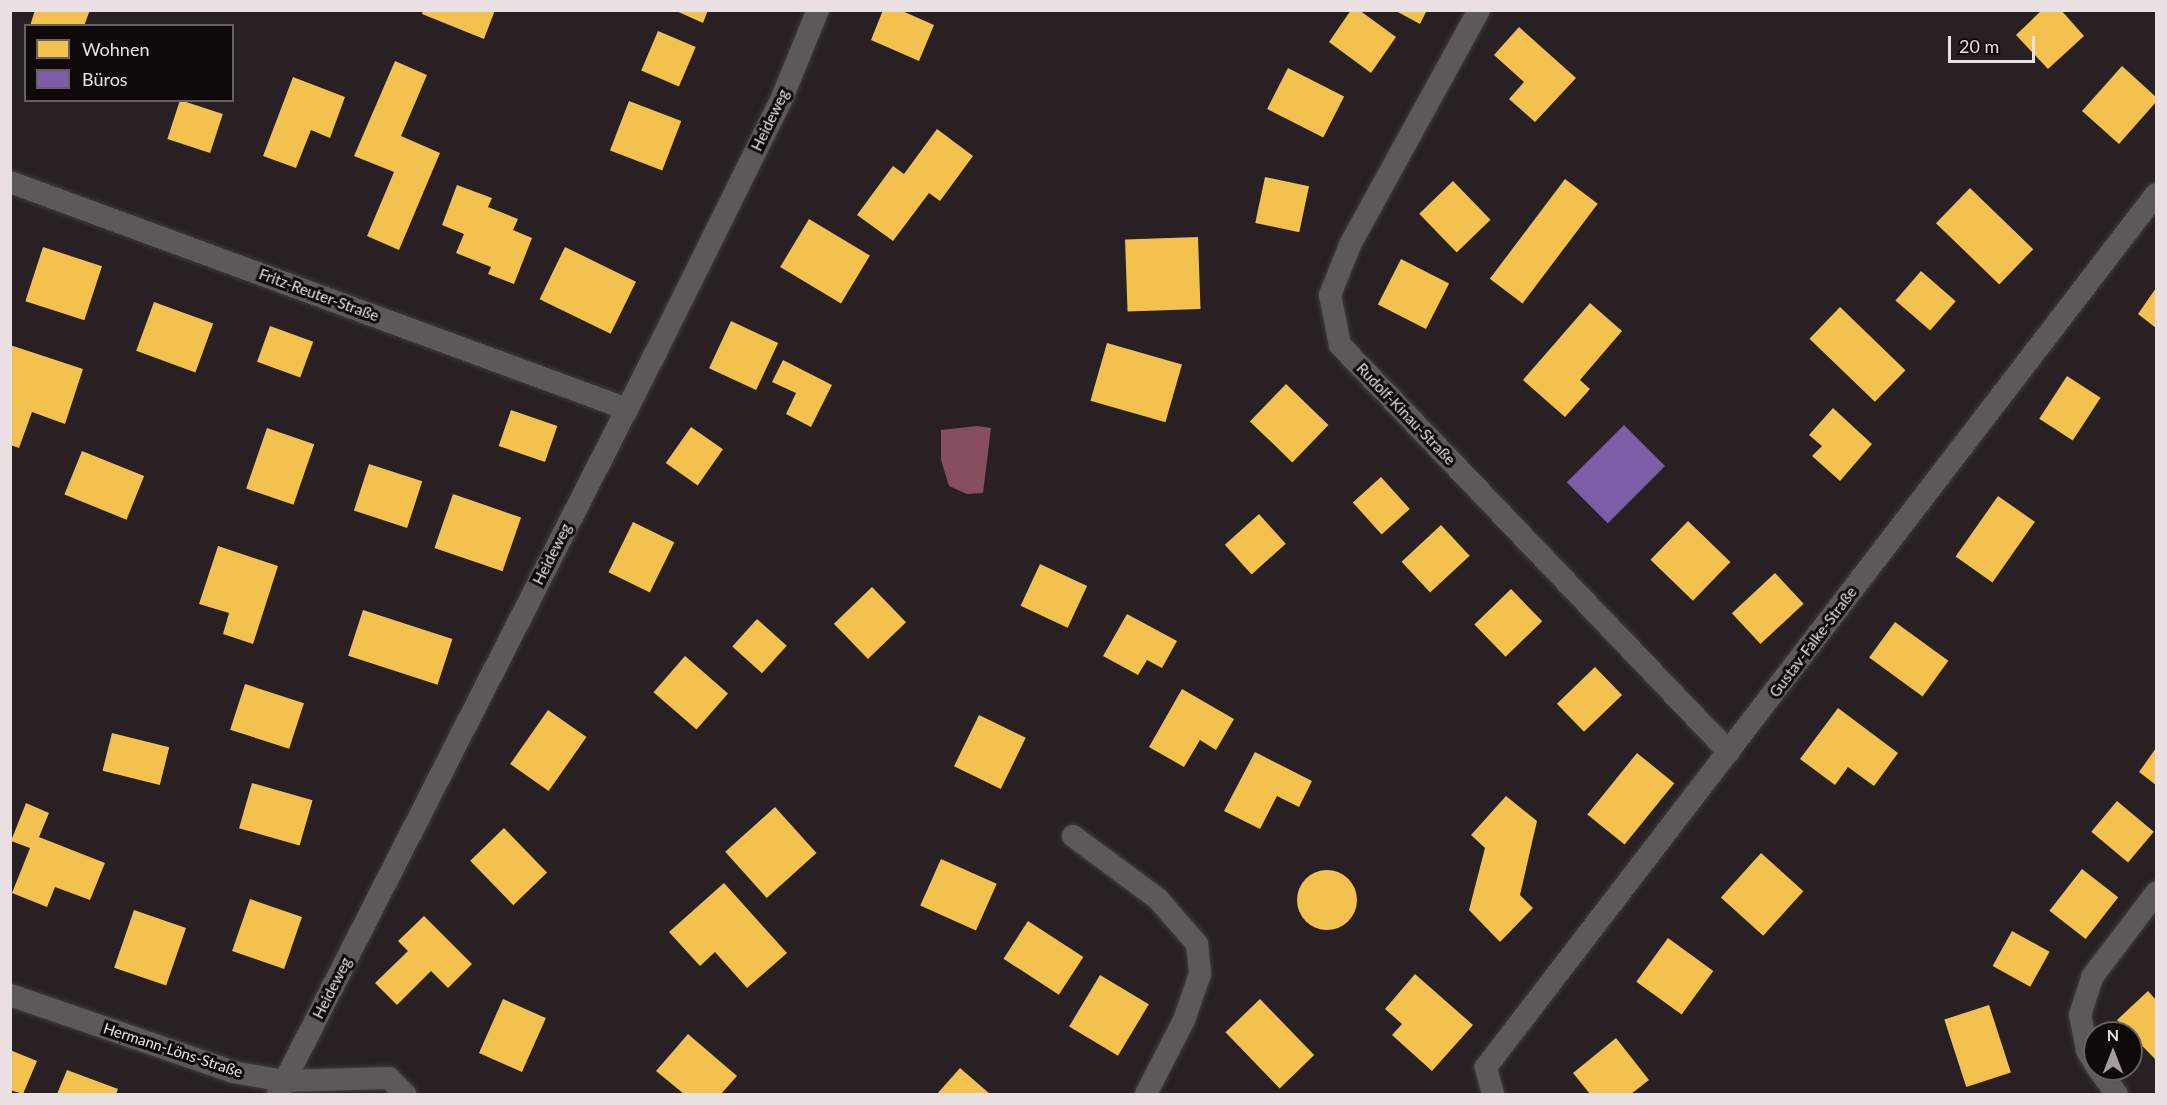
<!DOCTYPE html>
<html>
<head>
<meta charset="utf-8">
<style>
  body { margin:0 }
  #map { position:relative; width:2167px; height:1105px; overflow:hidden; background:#282022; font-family:Lato,sans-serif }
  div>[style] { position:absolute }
  .water>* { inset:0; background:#874e5d }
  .homes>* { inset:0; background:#f2c14e; transform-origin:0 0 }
  .round { border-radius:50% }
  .offices>* { inset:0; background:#7b5ea7; transform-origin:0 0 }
  .roads { filter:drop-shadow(0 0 2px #423c3e) drop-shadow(0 0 2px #423c3e) }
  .street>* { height:22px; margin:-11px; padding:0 11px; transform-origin:11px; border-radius:11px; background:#5d595a }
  span { translate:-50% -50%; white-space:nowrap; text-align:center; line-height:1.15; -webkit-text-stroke:6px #10090a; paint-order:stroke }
  .street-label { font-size:15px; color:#eadfe1 }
  .frame { position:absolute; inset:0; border:12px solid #eadfe1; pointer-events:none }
  .legend { position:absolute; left:24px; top:24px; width:210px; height:78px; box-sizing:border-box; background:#10090a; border:2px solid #675f60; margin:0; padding:8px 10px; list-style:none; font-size:18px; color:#eadfe1 }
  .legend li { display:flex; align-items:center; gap:12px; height:30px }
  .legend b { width:30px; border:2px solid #675f60 }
  .north { position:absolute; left:2083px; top:1021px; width:60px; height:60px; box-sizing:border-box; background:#10090a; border:2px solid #675f60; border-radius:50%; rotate:0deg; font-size:16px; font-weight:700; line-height:24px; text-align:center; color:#eadfe1 }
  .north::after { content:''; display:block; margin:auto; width:21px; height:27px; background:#a69c9e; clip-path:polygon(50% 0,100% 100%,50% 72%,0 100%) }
  .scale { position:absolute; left:1948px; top:36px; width:87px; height:27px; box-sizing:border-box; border:3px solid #eadfe1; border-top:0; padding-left:8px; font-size:18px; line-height:21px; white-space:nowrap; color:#eadfe1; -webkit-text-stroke:4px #10090a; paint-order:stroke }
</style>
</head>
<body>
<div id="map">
  <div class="water">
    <i style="clip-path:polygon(977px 426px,991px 428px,983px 493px,967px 494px,949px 486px,941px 460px,941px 430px)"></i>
  </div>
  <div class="homes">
    <i style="clip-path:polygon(35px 10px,90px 10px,84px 26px,30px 26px)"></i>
    <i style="clip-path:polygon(423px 10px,495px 10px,484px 39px,422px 14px)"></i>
    <i style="clip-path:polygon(674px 10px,708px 10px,703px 23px)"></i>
    <i style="clip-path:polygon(883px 10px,900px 10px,934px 25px,919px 61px,871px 40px)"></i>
    <i style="clip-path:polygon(1351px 10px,1359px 10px,1396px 37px,1371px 73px,1329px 42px)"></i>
    <i style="clip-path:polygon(1394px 10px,1427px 10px,1420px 24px)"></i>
    <i style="clip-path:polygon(2042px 10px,2061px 10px,2084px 36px,2048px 69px,2016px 35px)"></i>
    <i style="clip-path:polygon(1519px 27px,1576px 78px,1535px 122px,1509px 99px,1524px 82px,1494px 55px)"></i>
    <i style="left:658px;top:31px;width:41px;height:43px;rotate:23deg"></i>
    <i style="clip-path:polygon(395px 61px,427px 75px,401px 136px,440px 153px,399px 250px,367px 236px,394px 172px,354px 156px)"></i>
    <i style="clip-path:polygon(2122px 66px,2156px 97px,2156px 102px,2119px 144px,2082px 111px)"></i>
    <i style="left:1288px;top:68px;width:63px;height:46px;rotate:27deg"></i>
    <i style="clip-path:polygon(293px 77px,345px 97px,330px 138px,311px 130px,296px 168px,263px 156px)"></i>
    <i style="left:180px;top:100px;width:45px;height:41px;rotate:18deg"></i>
    <i style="left:629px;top:101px;width:56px;height:53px;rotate:21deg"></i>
    <i style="clip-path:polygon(937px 129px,973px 156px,940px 201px,929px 193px,893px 241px,857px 215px,893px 166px,904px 174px)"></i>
    <i style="left:1265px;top:177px;width:45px;height:47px;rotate:12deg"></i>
    <i style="left:1565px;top:179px;width:41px;height:125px;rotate:37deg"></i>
    <i style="left:1453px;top:181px;width:54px;height:47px;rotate:46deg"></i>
    <i style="clip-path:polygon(457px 185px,492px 198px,488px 207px,518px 219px,513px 230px,532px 238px,514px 284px,488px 274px,491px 267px,456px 253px,464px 234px,442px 225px)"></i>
    <i style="left:1970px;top:188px;width:88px;height:49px;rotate:44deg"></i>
    <i style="left:809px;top:219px;width:71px;height:56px;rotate:31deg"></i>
    <i style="left:1198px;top:237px;width:72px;height:73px;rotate:88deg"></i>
    <i style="left:43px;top:247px;width:62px;height:57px;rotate:18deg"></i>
    <i style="left:565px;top:247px;width:79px;height:58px;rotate:26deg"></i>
    <i style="left:1401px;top:259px;width:54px;height:51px;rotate:27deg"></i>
    <i style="left:1921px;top:271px;width:46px;height:39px;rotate:41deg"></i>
    <i style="clip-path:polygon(2156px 288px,2156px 328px,2138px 314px)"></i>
    <i style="left:154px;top:302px;width:63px;height:52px;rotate:20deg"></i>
    <i style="clip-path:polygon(1590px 303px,1622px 331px,1580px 380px,1590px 389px,1565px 417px,1523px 380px)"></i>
    <i style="left:1840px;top:307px;width:91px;height:44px;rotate:44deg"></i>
    <i style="left:731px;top:321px;width:52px;height:52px;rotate:25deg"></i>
    <i style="left:270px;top:326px;width:46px;height:38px;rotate:20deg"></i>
    <i style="left:1107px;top:343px;width:78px;height:60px;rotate:16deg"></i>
    <i style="clip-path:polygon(10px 345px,83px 369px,65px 424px,32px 412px,19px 448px,10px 445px)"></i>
    <i style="clip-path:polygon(783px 360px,832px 385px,811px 427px,786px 414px,796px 393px,772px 382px)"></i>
    <i style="left:2067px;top:376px;width:40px;height:51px;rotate:33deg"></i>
    <i style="left:1286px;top:384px;width:59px;height:52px;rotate:44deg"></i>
    <i style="clip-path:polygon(1833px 408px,1872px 444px,1840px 481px,1812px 456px,1822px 446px,1809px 435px)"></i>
    <i style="left:511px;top:410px;width:49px;height:38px;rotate:19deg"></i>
    <i style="left:691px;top:427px;width:39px;height:44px;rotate:35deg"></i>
    <i style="left:267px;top:428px;width:50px;height:64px;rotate:19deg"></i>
    <i style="left:82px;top:451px;width:67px;height:47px;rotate:22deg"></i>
    <i style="left:369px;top:464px;width:56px;height:49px;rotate:18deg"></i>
    <i style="left:1381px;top:477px;width:43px;height:38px;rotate:48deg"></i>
    <i style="left:453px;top:494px;width:72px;height:57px;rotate:19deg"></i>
    <i style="left:1998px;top:496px;width:45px;height:74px;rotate:35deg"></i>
    <i style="left:1259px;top:514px;width:40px;height:46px;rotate:48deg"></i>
    <i style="left:1688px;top:521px;width:59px;height:54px;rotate:44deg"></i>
    <i style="left:633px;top:522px;width:46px;height:56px;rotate:26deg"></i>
    <i style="left:1441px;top:525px;width:42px;height:54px;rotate:47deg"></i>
    <i style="clip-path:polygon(218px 546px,278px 566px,253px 644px,223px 634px,229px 613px,199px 604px)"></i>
    <i style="left:1040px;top:564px;width:52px;height:46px;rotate:25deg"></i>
    <i style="left:1775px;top:573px;width:42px;height:59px;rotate:47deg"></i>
    <i style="left:872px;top:587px;width:49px;height:53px;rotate:46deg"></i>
    <i style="left:1511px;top:589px;width:45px;height:51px;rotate:46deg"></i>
    <i style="left:363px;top:610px;width:94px;height:48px;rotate:18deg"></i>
    <i style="clip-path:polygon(1127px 614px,1177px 641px,1162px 668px,1147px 660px,1138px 675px,1103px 656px)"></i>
    <i style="left:757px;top:619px;width:40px;height:37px;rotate:42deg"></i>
    <i style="left:1895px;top:622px;width:66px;height:44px;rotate:36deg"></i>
    <i style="left:685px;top:656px;width:57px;height:48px;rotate:41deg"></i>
    <i style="left:1595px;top:667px;width:39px;height:53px;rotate:46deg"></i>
    <i style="left:245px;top:684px;width:62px;height:48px;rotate:18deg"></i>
    <i style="clip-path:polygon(1182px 689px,1234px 719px,1216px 750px,1200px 740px,1184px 767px,1149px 747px)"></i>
    <i style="clip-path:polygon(1838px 708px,1898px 753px,1874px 786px,1848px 767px,1835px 785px,1800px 759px)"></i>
    <i style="left:548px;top:710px;width:47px;height:66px;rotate:35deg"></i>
    <i style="left:979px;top:715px;width:52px;height:57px;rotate:26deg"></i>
    <i style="left:112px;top:733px;width:59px;height:39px;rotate:14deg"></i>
    <i style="clip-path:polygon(2156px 748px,2156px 785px,2139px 772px)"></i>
    <i style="clip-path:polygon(1255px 752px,1312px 781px,1299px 807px,1277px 796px,1260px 829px,1224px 811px)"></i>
    <i style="left:1637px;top:753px;width:48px;height:79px;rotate:39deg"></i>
    <i style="left:252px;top:783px;width:63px;height:47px;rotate:16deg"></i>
    <i style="clip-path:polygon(1506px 796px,1537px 821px,1520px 895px,1533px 908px,1500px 942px,1469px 910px,1485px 848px,1471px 835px)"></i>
    <i style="left:2117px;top:801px;width:48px;height:40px;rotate:40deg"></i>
    <i style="clip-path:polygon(26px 803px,49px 813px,39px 837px,105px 863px,90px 900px,55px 887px,47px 907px,12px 893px,30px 848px,11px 841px)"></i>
    <i style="left:775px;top:807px;width:62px;height:67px;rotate:48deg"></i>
    <i style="left:504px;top:828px;width:62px;height:47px;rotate:46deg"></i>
    <i style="left:1761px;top:853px;width:57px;height:60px;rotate:42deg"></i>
    <i style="left:941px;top:859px;width:61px;height:51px;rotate:24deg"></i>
    <i style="left:2082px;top:869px;width:46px;height:53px;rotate:38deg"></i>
    <i class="round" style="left:1297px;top:870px;width:60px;height:60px"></i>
    <i style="clip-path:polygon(724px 883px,787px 953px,747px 988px,715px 952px,700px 966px,669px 932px)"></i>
    <i style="left:250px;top:899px;width:55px;height:55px;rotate:19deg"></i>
    <i style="left:134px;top:910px;width:55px;height:61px;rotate:19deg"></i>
    <i style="clip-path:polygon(424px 916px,472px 964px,448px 988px,431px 971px,397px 1005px,375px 983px,408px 951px,398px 941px)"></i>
    <i style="left:1028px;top:921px;width:66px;height:45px;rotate:33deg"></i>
    <i style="left:2012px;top:931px;width:43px;height:40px;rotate:29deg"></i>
    <i style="left:1668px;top:938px;width:56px;height:54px;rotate:36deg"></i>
    <i style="clip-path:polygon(1415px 974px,1473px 1025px,1432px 1071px,1392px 1035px,1402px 1024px,1385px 1009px)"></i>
    <i style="left:1100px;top:975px;width:57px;height:60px;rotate:31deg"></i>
    <i style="clip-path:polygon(2148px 991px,2156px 1000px,2155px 1059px,2117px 1020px)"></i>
    <i style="left:503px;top:999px;width:47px;height:59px;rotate:24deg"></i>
    <i style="left:1260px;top:999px;width:78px;height:48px;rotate:46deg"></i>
    <i style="left:1989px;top:1005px;width:71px;height:47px;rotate:72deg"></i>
    <i style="clip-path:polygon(688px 1034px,737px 1076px,721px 1094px,684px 1094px,656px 1071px)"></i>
    <i style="clip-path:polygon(1616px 1038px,1649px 1080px,1631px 1094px,1590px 1094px,1573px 1073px)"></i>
    <i style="clip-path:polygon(10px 1050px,37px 1061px,23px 1094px,10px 1090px)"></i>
    <i style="clip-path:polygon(960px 1068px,990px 1094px,937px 1094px)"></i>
    <i style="clip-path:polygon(67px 1070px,118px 1089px,116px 1094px,57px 1094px)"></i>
  </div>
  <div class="offices">
    <i style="left:1624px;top:425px;width:58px;height:81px;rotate:45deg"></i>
  </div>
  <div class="roads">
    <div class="street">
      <i style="left:1479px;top:10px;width:268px;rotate:118.8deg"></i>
      <i style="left:1350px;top:245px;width:54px;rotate:111.8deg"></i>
      <i style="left:1330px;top:295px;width:51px;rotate:78.7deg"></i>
      <i style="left:1340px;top:345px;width:563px;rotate:46.3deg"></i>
      <i style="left:10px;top:182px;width:657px;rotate:20.2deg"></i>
      <i style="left:1073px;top:836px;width:106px;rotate:36.5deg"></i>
      <i style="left:1158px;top:899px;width:60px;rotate:49.1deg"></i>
      <i style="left:1197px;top:944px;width:30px;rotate:84deg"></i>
      <i style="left:1200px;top:974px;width:49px;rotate:109.2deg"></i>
      <i style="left:1184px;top:1020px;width:83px;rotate:117.2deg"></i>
      <i style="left:10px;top:995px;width:236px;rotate:19deg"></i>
      <i style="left:233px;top:1072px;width:52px;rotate:10deg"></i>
      <i style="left:284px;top:1081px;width:105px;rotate:-1.6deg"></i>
      <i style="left:389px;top:1078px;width:23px;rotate:45deg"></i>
      <i style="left:2095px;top:1064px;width:16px;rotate:-120deg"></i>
      <i style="left:2087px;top:1050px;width:36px;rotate:-101deg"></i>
      <i style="left:2080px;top:1015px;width:40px;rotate:-72deg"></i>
      <i style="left:2092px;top:977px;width:106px;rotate:-52.7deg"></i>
      <i style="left:2098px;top:1069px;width:31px;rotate:53deg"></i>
      <i style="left:278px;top:1094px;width:833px;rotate:-63deg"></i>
      <i style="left:656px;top:352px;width:284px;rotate:-63.6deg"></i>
      <i style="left:782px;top:98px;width:95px;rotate:-67.8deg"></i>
      <i style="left:1493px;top:1094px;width:28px;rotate:-105deg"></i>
      <i style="left:1486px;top:1067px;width:1100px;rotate:-52.49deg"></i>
    </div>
  </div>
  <div class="street-label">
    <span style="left:770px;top:120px;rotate:-64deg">Heideweg</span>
    <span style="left:319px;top:295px;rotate:20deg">Fritz-Reuter-Straße</span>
    <span style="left:1406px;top:414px;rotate:46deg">Rudolf-Kinau-Straße</span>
    <span style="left:552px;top:554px;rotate:-63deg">Heideweg</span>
    <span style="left:1813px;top:642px;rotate:-53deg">Gustav-Falke-Straße</span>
    <span style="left:332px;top:988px;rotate:-63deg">Heideweg</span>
    <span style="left:173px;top:1050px;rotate:18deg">Hermann-Löns-Straße</span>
  </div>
  <div class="frame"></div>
  <ul class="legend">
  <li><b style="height:16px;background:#f2c14e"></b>Wohnen</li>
  <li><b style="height:16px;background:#7b5ea7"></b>Büros</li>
  </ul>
  <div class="north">N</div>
  <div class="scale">20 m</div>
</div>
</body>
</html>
